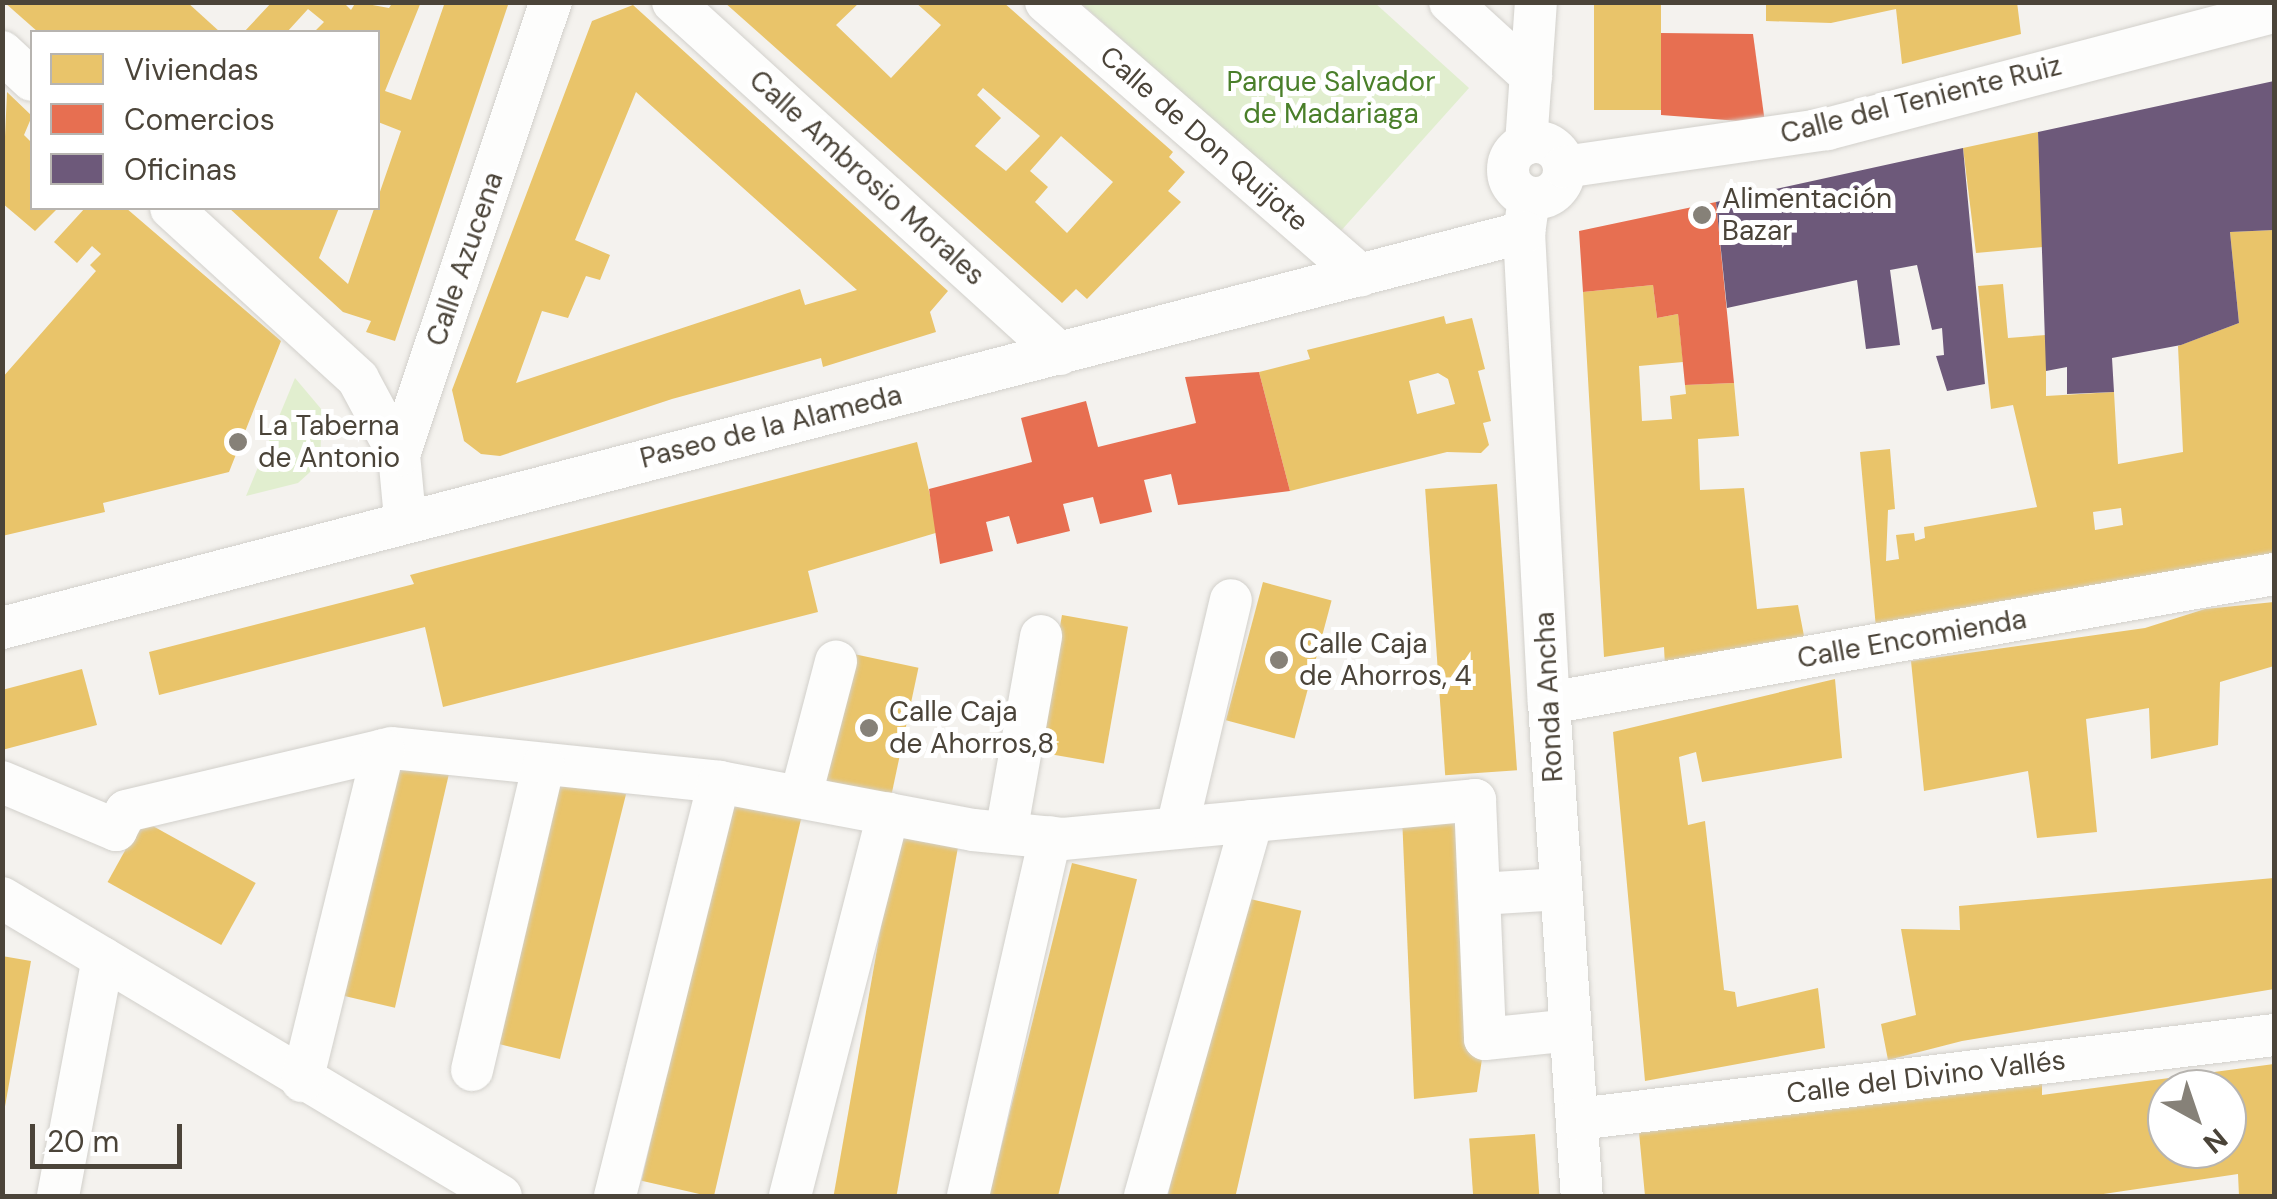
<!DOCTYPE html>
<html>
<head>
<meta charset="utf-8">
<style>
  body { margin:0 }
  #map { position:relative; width:2277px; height:1199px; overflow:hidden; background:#f4f2ee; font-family:"DM Sans",sans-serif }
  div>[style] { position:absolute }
  .green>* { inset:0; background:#e1eecf }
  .homes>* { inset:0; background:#e9c46a; transform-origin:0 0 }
  .shops>* { inset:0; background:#e76f51 }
  .offices>* { inset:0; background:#6d597a }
  .roads { filter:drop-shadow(0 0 2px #d2d0cb) drop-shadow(0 0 2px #d2d0cb) }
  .street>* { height:42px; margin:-21px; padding:0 21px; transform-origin:21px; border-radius:21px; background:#fdfdfc }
  .street>.ring { margin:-21px; padding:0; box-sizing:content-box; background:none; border:42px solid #fdfdfc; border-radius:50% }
  .dots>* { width:28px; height:28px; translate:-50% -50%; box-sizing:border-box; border:5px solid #fff; border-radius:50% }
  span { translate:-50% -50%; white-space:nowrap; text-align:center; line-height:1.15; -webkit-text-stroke:10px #fff; paint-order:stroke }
  .park-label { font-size:28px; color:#4a7f2a }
  .street-label { font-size:28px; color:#4b4439 }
  .poi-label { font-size:28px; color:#4b4439 }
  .left { translate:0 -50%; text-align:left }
  .frame { position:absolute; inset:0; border:5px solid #4b4439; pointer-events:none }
  .legend { position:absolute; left:30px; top:30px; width:350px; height:180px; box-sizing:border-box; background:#fff; border:2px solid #b7b4b0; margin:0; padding:12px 18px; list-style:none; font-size:30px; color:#4b4439 }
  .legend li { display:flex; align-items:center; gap:20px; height:50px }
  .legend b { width:50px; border:2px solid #b7b4b0 }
  .north { position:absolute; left:2147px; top:1069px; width:100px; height:100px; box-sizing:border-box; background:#fff; border:2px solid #b7b4b0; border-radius:50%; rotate:140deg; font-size:28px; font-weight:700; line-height:40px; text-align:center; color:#4b4439 }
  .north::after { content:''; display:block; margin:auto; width:35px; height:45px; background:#868178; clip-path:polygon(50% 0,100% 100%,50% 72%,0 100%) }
  .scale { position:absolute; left:30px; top:1124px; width:152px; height:45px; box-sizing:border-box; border:5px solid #4b4439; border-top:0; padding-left:12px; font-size:30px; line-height:35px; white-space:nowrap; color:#4b4439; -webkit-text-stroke:8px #fff; paint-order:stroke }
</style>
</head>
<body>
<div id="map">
  <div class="green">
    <i style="clip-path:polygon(1081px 3px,1375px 3px,1469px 88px,1339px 233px)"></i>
    <i style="clip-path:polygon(295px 378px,322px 410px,320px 463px,298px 483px,246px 496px)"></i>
  </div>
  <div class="homes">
    <i style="clip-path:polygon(4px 2px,187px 2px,220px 32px,38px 32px)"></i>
    <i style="clip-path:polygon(272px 2px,343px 2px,351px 10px,356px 2px,389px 8px,393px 2px,421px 2px,385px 91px,411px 100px,445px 2px,509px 2px,395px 341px,366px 332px,371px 321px,343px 312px,229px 208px,339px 208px,319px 258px,348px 284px,401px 131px,378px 122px,378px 32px,314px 32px,324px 22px,308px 9px,287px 32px,244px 32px)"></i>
    <i style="clip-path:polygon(evenodd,724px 2px,860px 2px,836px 25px,891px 78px,941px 25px,915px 2px,1003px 2px,1173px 152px,1169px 157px,1185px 172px,1168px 191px,1181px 202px,1087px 299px,1076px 289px,1062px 303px,724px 2px,983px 88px,1040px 136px,1006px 171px,975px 146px,1001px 118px,977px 95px,983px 88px,724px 2px,1061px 136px,1113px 182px,1067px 233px,1035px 202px,1048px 187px,1030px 171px,1061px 136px)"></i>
    <i style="left:1594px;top:2px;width:67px;height:108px"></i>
    <i style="clip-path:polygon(1766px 2px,2017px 2px,2021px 34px,1902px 64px,1896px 9px,1831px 23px,1766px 21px)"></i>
    <i style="clip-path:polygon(evenodd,633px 5px,948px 291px,930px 312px,936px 332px,823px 367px,821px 358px,672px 399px,500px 456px,481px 454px,464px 441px,452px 390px,592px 21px,633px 5px,636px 92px,857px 290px,805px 305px,800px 289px,516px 383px,542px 311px,568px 318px,586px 276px,600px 280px,610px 255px,575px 240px,636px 92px)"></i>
    <i style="clip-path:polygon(7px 92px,32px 116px,24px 135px,32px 143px,32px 208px,58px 208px,35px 231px,2px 203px)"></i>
    <i style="clip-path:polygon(2038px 132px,2043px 247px,1976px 253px,1963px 148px)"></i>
    <i style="clip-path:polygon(85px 208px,126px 208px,281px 341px,229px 472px,103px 503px,105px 512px,2px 536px,2px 378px,96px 271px,90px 265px,101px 254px,92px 246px,77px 263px,54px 242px)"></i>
    <i style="clip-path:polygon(evenodd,2274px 230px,2274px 556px,1876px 628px,1860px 452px,1890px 449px,1895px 509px,1888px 510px,1886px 561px,1899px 559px,1896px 535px,1914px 533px,1915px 541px,1925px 538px,1924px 527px,2037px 507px,2013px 405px,1991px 409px,1978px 286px,2003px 284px,2008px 338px,2046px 335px,2046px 396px,2114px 392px,2118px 464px,2183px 452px,2178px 346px,2239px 323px,2230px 232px,2274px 230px,2121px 508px,2123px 525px,2095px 530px,2093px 512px,2121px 508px)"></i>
    <i style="clip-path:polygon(1653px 285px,1657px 318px,1678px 314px,1683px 362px,1639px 366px,1642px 421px,1672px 419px,1670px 396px,1686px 394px,1685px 385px,1734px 383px,1739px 436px,1698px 439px,1700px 490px,1744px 488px,1757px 609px,1798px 605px,1805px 641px,1665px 666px,1664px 647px,1604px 657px,1583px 292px)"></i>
    <i style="clip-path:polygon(evenodd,1444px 316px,1446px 324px,1472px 318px,1485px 369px,1478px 371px,1491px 421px,1483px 423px,1489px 445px,1481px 453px,1447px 452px,1290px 491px,1259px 372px,1310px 359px,1307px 350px,1444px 316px,1438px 373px,1448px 379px,1455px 404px,1417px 414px,1409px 381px,1438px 373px)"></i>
    <i style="clip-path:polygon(917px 442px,939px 532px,808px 571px,818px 612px,443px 707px,425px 627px,159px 695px,149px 652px,414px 584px,410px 575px)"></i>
    <i style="left:1497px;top:484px;width:287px;height:72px;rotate:86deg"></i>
    <i style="left:1263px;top:582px;width:71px;height:143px;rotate:15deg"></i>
    <i style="clip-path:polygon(2274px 602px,2274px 666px,2220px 682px,2218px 745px,2151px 759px,2149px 708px,2086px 719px,2097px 832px,2037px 838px,2028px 771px,1924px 791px,1911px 661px,2145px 628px,2205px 609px)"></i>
    <i style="left:1062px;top:615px;width:67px;height:139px;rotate:10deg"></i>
    <i style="left:849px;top:653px;width:71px;height:138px;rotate:12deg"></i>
    <i style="clip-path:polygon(82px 669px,97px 725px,2px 750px,2px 690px)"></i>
    <i style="clip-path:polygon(1835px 679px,1842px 758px,1702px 782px,1696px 752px,1679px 757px,1688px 825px,1705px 821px,1724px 990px,1735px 992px,1737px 1007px,1818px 988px,1825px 1048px,1645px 1081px,1613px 732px)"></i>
    <i style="left:399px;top:750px;width:54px;height:252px;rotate:13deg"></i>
    <i style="left:561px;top:778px;width:67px;height:273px;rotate:14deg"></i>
    <i style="left:732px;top:789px;width:74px;height:402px;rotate:13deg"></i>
    <i style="clip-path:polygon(1402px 816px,1466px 823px,1485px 1039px,1477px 1092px,1414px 1099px)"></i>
    <i style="left:142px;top:820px;width:130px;height:71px;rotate:29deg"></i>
    <i style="left:897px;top:836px;width:62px;height:371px;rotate:10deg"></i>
    <i style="left:1072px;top:863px;width:67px;height:343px;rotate:14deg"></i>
    <i style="clip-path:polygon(2274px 878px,2274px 989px,1962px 1041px,1888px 1060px,1881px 1024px,1916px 1015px,1901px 929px,1960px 930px,1959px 906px)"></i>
    <i style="left:1237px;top:896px;width:66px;height:308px;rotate:13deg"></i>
    <i style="clip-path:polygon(2px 956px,31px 961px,4px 1112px,2px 1111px)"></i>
    <i style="clip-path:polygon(evenodd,2274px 1064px,2274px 1196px,2239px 1196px,2238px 1174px,2090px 1196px,1645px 1196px,1638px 1122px,2042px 1077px,2042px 1095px,2274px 1064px,2167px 1089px,2227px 1089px,2227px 1149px,2167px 1149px,2167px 1089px)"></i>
    <i style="left:1535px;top:1134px;width:62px;height:66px;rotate:86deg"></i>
  </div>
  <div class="shops">
    <i style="clip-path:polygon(1661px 33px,1753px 34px,1765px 123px,1661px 115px)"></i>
    <i style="clip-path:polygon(1716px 202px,1734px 383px,1685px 385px,1678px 314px,1657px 318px,1653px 285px,1583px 292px,1579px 231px)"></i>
    <i style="clip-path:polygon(1259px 372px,1290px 491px,1178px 505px,1171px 474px,1144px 480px,1152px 512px,1100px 524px,1093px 497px,1063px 504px,1070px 531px,1017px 544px,1009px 516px,986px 522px,993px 551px,940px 564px,929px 489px,1032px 462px,1021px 418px,1086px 401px,1098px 447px,1196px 423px,1185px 377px)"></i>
  </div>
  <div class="offices">
    <i style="clip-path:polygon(2274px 81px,2274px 230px,2230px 232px,2239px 323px,2181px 345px,2112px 358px,2114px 392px,2067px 394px,2067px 367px,2046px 371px,2038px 132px)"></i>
    <i style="clip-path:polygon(1963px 148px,1985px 384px,1947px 391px,1936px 356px,1944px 355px,1942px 328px,1932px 330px,1917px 265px,1890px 270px,1900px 345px,1866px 349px,1857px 280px,1727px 308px,1716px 202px)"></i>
  </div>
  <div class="roads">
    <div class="street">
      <i style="left:673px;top:2px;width:523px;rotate:42.29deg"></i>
      <i style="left:1046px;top:2px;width:417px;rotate:41deg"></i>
      <i style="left:1450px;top:2px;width:110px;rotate:42.4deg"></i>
      <i style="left:2px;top:52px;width:41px;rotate:43deg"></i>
      <i class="ring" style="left:1508px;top:142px;width:14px;height:14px"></i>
      <i style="left:1526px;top:144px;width:142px;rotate:-86deg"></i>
      <i style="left:1564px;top:167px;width:266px;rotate:-8.2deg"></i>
      <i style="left:1827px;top:129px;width:462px;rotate:-14.7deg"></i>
      <i style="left:1529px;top:198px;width:34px;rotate:98deg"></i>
      <i style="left:1524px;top:232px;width:472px;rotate:87deg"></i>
      <i style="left:1549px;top:703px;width:494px;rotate:86.2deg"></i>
      <i style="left:171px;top:208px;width:253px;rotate:42.4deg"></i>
      <i style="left:358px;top:379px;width:86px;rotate:61.7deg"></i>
      <i style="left:405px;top:518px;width:63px;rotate:-95.4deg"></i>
      <i style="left:399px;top:455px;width:478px;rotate:-71.5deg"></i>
      <i style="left:2px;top:628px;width:1573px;rotate:-14.58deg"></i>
      <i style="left:1549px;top:703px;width:736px;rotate:-10.09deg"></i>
      <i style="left:2px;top:782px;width:124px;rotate:22.8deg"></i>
      <i style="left:116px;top:830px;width:21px;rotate:-62deg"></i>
      <i style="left:126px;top:811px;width:273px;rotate:-13.3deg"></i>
      <i style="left:392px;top:748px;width:329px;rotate:5.9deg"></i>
      <i style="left:719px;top:782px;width:258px;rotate:10.7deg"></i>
      <i style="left:973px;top:830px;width:90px;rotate:5.7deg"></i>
      <i style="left:1063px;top:839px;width:414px;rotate:-5.4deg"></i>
      <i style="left:1475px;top:800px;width:94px;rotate:87.6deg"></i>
      <i style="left:801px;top:795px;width:138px;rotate:-75.3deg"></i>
      <i style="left:1177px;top:828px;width:234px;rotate:-76.7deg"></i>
      <i style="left:1006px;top:833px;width:200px;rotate:-79.9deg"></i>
      <i style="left:1561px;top:889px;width:82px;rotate:176.5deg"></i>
      <i style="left:1479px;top:894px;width:145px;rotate:87.6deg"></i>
      <i style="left:1485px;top:1039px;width:86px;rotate:-6deg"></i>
      <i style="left:2px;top:898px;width:581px;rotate:30.85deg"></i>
      <i style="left:472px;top:1070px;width:314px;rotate:-76.8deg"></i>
      <i style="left:302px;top:1081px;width:341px;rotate:-76.2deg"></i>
      <i style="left:1578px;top:1119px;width:701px;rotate:-6.88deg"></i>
      <i style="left:58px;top:1196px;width:242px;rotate:-79.3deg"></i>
      <i style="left:615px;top:1196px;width:427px;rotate:-75.9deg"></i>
      <i style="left:790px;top:1196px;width:395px;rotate:-75.6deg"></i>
      <i style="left:968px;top:1196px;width:368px;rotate:-77.1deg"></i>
      <i style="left:1145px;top:1196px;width:390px;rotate:-74.1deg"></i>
    </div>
  </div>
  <div class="dots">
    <i style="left:1702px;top:215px;background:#868178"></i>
    <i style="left:238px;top:442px;background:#868178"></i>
    <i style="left:1279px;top:660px;background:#868178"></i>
    <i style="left:869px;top:728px;background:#868178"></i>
  </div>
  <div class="park-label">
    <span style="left:1331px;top:98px">Parque Salvador<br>de Madariaga</span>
  </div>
  <div class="street-label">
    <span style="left:1921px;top:100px;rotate:-14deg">Calle del Teniente Ruiz</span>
    <span style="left:1204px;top:139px;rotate:41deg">Calle de Don Quijote</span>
    <span style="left:867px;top:178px;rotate:42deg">Calle Ambrosio Morales</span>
    <span style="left:465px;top:259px;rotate:-71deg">Calle Azucena</span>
    <span style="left:771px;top:427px;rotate:-14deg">Paseo de la Alameda</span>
    <span style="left:1912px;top:639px;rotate:-10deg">Calle Encomienda</span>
    <span style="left:1549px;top:697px;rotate:-93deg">Ronda Ancha</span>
    <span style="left:1926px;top:1077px;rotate:-7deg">Calle del Divino Vallés</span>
  </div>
  <div class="poi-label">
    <span class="left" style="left:1722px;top:215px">Alimentación<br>Bazar</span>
    <span class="left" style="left:258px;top:442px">La Taberna<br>de Antonio</span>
    <span class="left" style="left:1299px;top:660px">Calle Caja<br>de Ahorros, 4</span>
    <span class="left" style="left:889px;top:728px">Calle Caja<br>de Ahorros,8</span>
  </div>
  <div class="frame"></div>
  <ul class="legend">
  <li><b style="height:28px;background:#e9c46a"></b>Viviendas</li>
  <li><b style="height:28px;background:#e76f51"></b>Comercios</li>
  <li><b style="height:28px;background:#6d597a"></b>Oficinas</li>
  </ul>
  <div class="north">N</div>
  <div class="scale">20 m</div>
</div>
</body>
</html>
